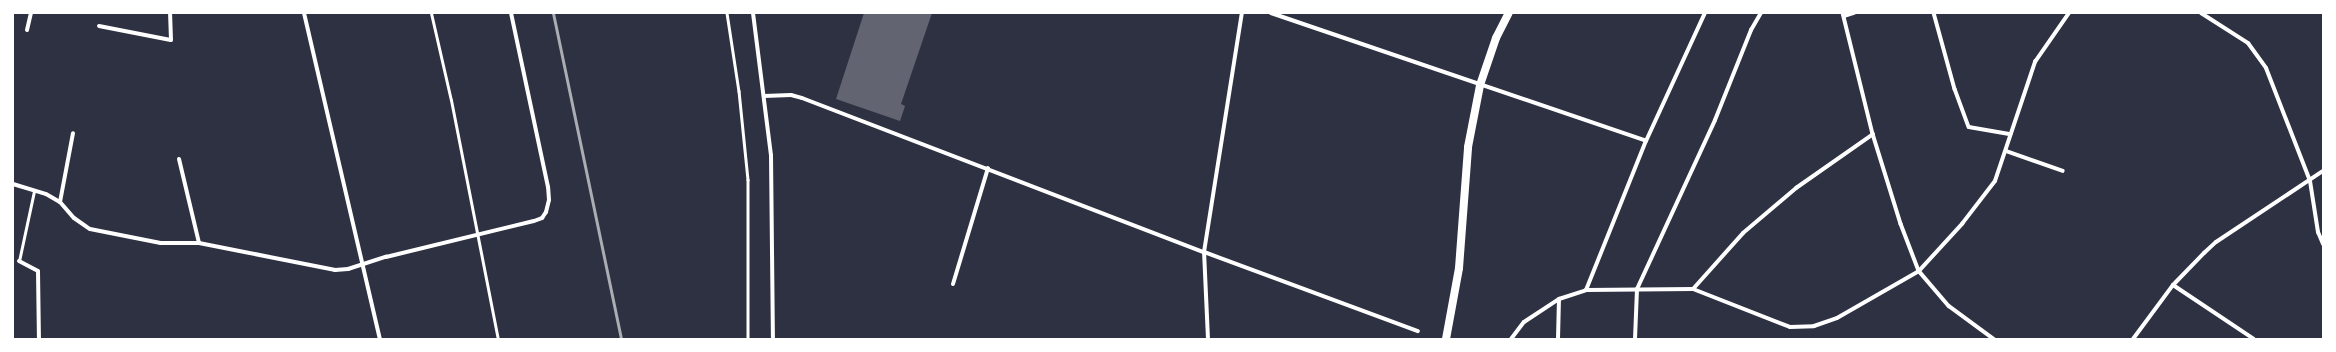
<!DOCTYPE html>
<html>
<head>
<meta charset="utf-8">
<style>
  body { margin:0 }
  #map { position:relative; width:2336px; height:352px; overflow:hidden; background:#2d3142; font-family:Jost,sans-serif }
  div>[style] { position:absolute }
  .building>* { inset:0; background:#626471 }
  .path>* { height:2.5px; margin:-1.25px; padding:0 1.25px; transform-origin:1.25px; border-radius:1.25px; background:#fff }
  .service>* { height:3px; margin:-1.5px; padding:0 1.5px; transform-origin:1.5px; border-radius:1.5px; background:#fff }
  .pedestrian>* { height:3.5px; margin:-1.75px; padding:0 1.75px; transform-origin:1.75px; border-radius:1.75px; background:#fff }
  .minor>* { height:4px; margin:-2px; padding:0 2px; transform-origin:2px; border-radius:2px; background:#fff }
  .secondary>* { height:8px; margin:-4px; padding:0 4px; transform-origin:4px; border-radius:4px; background:#fff }
  .rail>* { height:3px; margin:-1.5px; padding:0 1.5px; transform-origin:1.5px; border-radius:1.5px; background:#abadb3 }
  span { translate:-50% -50%; white-space:nowrap; text-align:center; line-height:1.15; -webkit-text-stroke:3.5px #fff; paint-order:stroke }
  .frame { position:absolute; inset:0; border:14px solid #fff; pointer-events:none }
</style>
</head>
<body>
<div id="map">
  <div class="building">
    <i style="clip-path:polygon(864px 13px,932px 13px,901px 104px,905px 106px,900px 121px,836px 99px)"></i>
  </div>
  <div class="path">
    <i style="left:727px;top:13px;width:79px;rotate:81.3deg"></i>
    <i style="left:739px;top:91px;width:89px;rotate:84.2deg"></i>
    <i style="left:748px;top:180px;width:159px;rotate:90deg"></i>
  </div>
  <div class="service">
    <i style="left:431px;top:13px;width:89px;rotate:77.1deg"></i>
    <i style="left:451px;top:100px;width:244px;rotate:78.9deg"></i>
    <i style="left:19px;top:261px;width:72px;rotate:-77.9deg"></i>
  </div>
  <div class="pedestrian">
    <i style="left:1843px;top:13px;width:125px;rotate:76.1deg"></i>
    <i style="left:1873px;top:134px;width:94px;rotate:72.7deg"></i>
    <i style="left:1901px;top:224px;width:50px;rotate:69deg"></i>
    <i style="left:1919px;top:271px;width:46px;rotate:49.4deg"></i>
    <i style="left:1949px;top:306px;width:56px;rotate:36.3deg"></i>
    <i style="left:1934px;top:13px;width:79px;rotate:74.6deg"></i>
    <i style="left:1955px;top:89px;width:40px;rotate:69.8deg"></i>
    <i style="left:1969px;top:127px;width:42px;rotate:9.7deg"></i>
    <i style="left:1844px;top:16px;width:10px;rotate:-17deg"></i>
    <i style="left:2006px;top:151px;width:60px;rotate:19.3deg"></i>
    <i style="left:1919px;top:271px;width:64px;rotate:-47.5deg"></i>
    <i style="left:1962px;top:224px;width:54px;rotate:-52.5deg"></i>
    <i style="left:1995px;top:181px;width:126px;rotate:-71.4deg"></i>
    <i style="left:2035px;top:62px;width:60px;rotate:-55.2deg"></i>
  </div>
  <div class="minor">
    <i style="left:304px;top:13px;width:335px;rotate:76.9deg"></i>
    <i style="left:753px;top:13px;width:143px;rotate:82.8deg"></i>
    <i style="left:771px;top:155px;width:184px;rotate:89.4deg"></i>
    <i style="left:1271px;top:13px;width:396px;rotate:18.8deg"></i>
    <i style="left:2201px;top:13px;width:56px;rotate:32.6deg"></i>
    <i style="left:2248px;top:43px;width:31px;rotate:54deg"></i>
    <i style="left:2266px;top:68px;width:121px;rotate:68.7deg"></i>
    <i style="left:2310px;top:181px;width:52px;rotate:81.1deg"></i>
    <i style="left:2318px;top:232px;width:13px;rotate:67deg"></i>
    <i style="left:99px;top:26px;width:73px;rotate:11deg"></i>
    <i style="left:171px;top:40px;width:27px;rotate:-92deg"></i>
    <i style="left:27px;top:30px;width:17px;rotate:-77deg"></i>
    <i style="left:764px;top:96px;width:27px;rotate:-2deg"></i>
    <i style="left:791px;top:95px;width:11px;rotate:15deg"></i>
    <i style="left:802px;top:98px;width:430px;rotate:21deg"></i>
    <i style="left:1204px;top:252px;width:228px;rotate:20.3deg"></i>
    <i style="left:179px;top:159px;width:86px;rotate:76.6deg"></i>
    <i style="left:13px;top:184px;width:34px;rotate:17deg"></i>
    <i style="left:46px;top:194px;width:16px;rotate:30deg"></i>
    <i style="left:60px;top:202px;width:21px;rotate:49deg"></i>
    <i style="left:74px;top:218px;width:19px;rotate:35deg"></i>
    <i style="left:90px;top:229px;width:72px;rotate:11.2deg"></i>
    <i style="left:161px;top:243px;width:38px"></i>
    <i style="left:199px;top:243px;width:139px;rotate:11.2deg"></i>
    <i style="left:335px;top:270px;width:13px;rotate:-4deg"></i>
    <i style="left:348px;top:269px;width:40px;rotate:-18deg"></i>
    <i style="left:386px;top:257px;width:152px;rotate:-13.7deg"></i>
    <i style="left:534px;top:221px;width:9px;rotate:-21deg"></i>
    <i style="left:542px;top:218px;width:7px;rotate:-56deg"></i>
    <i style="left:546px;top:212px;width:12px;rotate:-76deg"></i>
    <i style="left:549px;top:200px;width:13px;rotate:-94deg"></i>
    <i style="left:548px;top:187px;width:178px;rotate:-102deg"></i>
    <i style="left:60px;top:202px;width:70px;rotate:-79.3deg"></i>
    <i style="left:19px;top:261px;width:21px;rotate:28deg"></i>
    <i style="left:38px;top:271px;width:68px;rotate:89.2deg"></i>
    <i style="left:953px;top:284px;width:121px;rotate:-73.2deg"></i>
    <i style="left:2173px;top:285px;width:97px;rotate:33.7deg"></i>
    <i style="left:1693px;top:289px;width:75px;rotate:-48.2deg"></i>
    <i style="left:1743px;top:233px;width:70px;rotate:-40.3deg"></i>
    <i style="left:1796px;top:188px;width:94px;rotate:-35deg"></i>
    <i style="left:1586px;top:290px;width:161px;rotate:-68.1deg"></i>
    <i style="left:1646px;top:141px;width:141px;rotate:-65.3deg"></i>
    <i style="left:1208px;top:339px;width:87px;rotate:-92.6deg"></i>
    <i style="left:1204px;top:252px;width:242px;rotate:-81deg"></i>
    <i style="left:1511px;top:339px;width:21px;rotate:-53deg"></i>
    <i style="left:1524px;top:322px;width:42px;rotate:-33.3deg"></i>
    <i style="left:1559px;top:299px;width:28px;rotate:-18deg"></i>
    <i style="left:1586px;top:290px;width:107px;rotate:-0.5deg"></i>
    <i style="left:1693px;top:289px;width:104px;rotate:21.4deg"></i>
    <i style="left:1790px;top:327px;width:24px;rotate:-2deg"></i>
    <i style="left:1814px;top:326px;width:24px;rotate:-19deg"></i>
    <i style="left:1837px;top:318px;width:95px;rotate:-29.8deg"></i>
    <i style="left:1558px;top:339px;width:40px;rotate:-88.6deg"></i>
    <i style="left:1635px;top:339px;width:50px;rotate:-87.7deg"></i>
    <i style="left:1637px;top:289px;width:186px;rotate:-65.2deg"></i>
    <i style="left:1715px;top:120px;width:97px;rotate:-68.2deg"></i>
    <i style="left:1751px;top:30px;width:20px;rotate:-60deg"></i>
    <i style="left:2133px;top:339px;width:67px;rotate:-53.5deg"></i>
    <i style="left:2173px;top:285px;width:45px;rotate:-45.9deg"></i>
    <i style="left:2204px;top:253px;width:16px;rotate:-43deg"></i>
    <i style="left:2216px;top:242px;width:128px;rotate:-33.6deg"></i>
  </div>
  <div class="secondary">
    <i style="left:1446px;top:339px;width:72px;rotate:-79.6deg"></i>
    <i style="left:1459px;top:268px;width:121px;rotate:-85.7deg"></i>
    <i style="left:1468px;top:147px;width:63px;rotate:-79deg"></i>
    <i style="left:1480px;top:85px;width:50px;rotate:-71.2deg"></i>
    <i style="left:1496px;top:38px;width:28px;rotate:-63deg"></i>
  </div>
  <div class="rail">
    <i style="left:553px;top:13px;width:333px;rotate:78.2deg"></i>
  </div>
  <div class="frame"></div>
</div>
</body>
</html>
